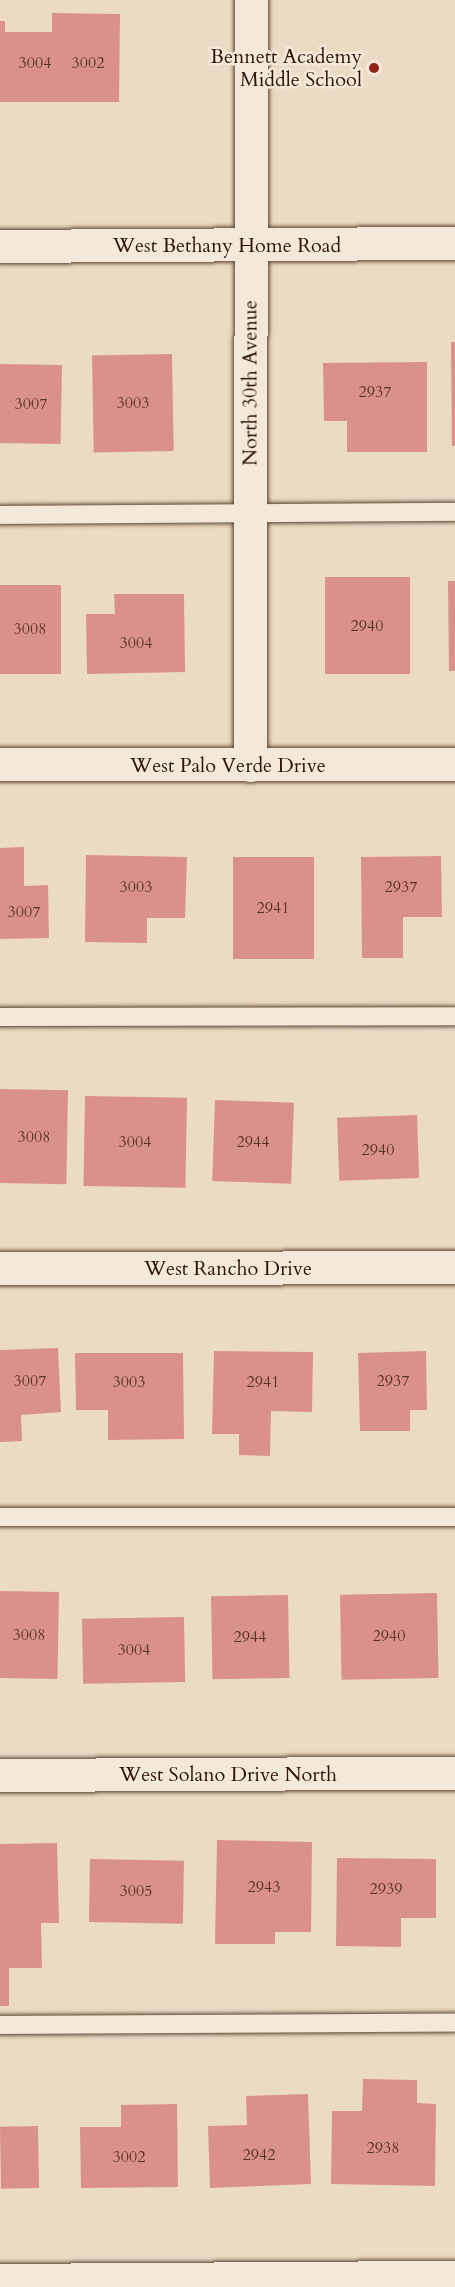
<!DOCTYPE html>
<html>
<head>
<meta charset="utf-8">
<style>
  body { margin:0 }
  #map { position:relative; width:455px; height:2287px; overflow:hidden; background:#ecdbc4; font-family:Cardo,serif }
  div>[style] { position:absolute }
  .building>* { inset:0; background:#da918a; transform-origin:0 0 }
  .roads { filter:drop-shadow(0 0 2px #5e4633) drop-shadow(0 0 2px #5e4633) }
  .lane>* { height:18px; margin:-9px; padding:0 9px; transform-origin:9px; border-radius:9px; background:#f3e8d9 }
  .street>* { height:33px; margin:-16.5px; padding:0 16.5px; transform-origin:16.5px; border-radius:16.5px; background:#f3e8d9 }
  .secondary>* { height:33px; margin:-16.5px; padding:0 16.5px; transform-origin:16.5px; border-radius:16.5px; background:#f3e8d9 }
  .dots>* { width:16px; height:16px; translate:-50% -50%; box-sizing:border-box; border:3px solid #f3e8d9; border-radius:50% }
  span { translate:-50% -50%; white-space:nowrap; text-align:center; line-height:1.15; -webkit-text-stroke:5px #f3e8d9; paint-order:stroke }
  .number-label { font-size:16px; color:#593325 }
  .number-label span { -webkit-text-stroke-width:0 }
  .poi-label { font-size:20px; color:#2e1403 }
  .right { translate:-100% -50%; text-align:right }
  .street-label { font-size:20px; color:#2e1403 }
</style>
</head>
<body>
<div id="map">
  <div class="building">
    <i style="clip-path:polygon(52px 13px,120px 14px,119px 102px,0 102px,0 21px,5px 21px,5px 32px,52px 32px)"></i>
    <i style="clip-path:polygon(451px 342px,455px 342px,455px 446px,452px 446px)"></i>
    <i style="left:172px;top:354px;width:97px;height:80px;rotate:89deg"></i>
    <i style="clip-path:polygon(427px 362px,427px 452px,347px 452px,347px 421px,324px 421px,323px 363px)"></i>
    <i style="left:0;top:364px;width:62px;height:79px;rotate:1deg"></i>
    <i style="left:325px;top:577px;width:85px;height:97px"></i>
    <i style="clip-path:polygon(448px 581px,455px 581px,455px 671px,449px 671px)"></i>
    <i style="left:0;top:585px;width:61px;height:89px"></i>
    <i style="clip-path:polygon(114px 594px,184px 594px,185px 672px,87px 674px,86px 614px,115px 614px)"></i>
    <i style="clip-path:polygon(24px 847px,24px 886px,48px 885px,49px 938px,0 939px,0 848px)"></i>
    <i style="clip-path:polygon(86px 855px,187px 857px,185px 918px,147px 918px,147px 943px,85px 942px)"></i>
    <i style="clip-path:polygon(441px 856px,442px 917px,403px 917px,403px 958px,362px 958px,361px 857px)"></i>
    <i style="left:233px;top:857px;width:81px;height:102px"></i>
    <i style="left:0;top:1089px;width:68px;height:94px;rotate:1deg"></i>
    <i style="left:85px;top:1096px;width:102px;height:90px;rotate:1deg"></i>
    <i style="left:215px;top:1100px;width:79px;height:81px;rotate:2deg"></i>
    <i style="left:417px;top:1115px;width:63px;height:80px;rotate:88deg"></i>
    <i style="clip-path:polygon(58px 1348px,61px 1412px,21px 1415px,22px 1441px,0 1442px,0 1350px)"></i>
    <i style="clip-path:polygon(214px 1351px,313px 1352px,312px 1412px,271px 1411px,270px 1456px,239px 1455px,239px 1434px,212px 1434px)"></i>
    <i style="clip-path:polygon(426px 1351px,427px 1410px,410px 1410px,410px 1431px,360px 1431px,358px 1353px)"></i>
    <i style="clip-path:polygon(75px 1353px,183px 1353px,184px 1439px,108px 1440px,108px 1410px,76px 1410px)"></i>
    <i style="left:0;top:1591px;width:59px;height:87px;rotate:1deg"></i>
    <i style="left:437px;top:1593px;width:85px;height:97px;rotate:89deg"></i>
    <i style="left:288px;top:1595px;width:83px;height:77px;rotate:89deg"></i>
    <i style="left:184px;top:1617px;width:65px;height:102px;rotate:89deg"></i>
    <i style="clip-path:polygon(217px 1840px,312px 1842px,311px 1932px,275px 1932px,275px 1944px,215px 1944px)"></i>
    <i style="clip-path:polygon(57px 1843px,59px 1923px,41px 1923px,42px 1968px,9px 1968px,9px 2006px,0 2006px,0 1844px)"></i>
    <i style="clip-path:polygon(337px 1858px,436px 1859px,436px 1918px,401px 1918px,401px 1947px,336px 1946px)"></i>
    <i style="left:90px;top:1859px;width:94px;height:63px;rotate:1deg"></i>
    <i style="clip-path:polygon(363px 2079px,417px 2080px,417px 2103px,436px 2104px,435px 2186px,331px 2184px,332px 2111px,362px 2111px)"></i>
    <i style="clip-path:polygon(308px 2094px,311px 2184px,210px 2188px,208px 2126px,247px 2125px,246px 2096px)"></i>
    <i style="clip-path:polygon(177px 2104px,178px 2187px,81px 2188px,80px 2127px,121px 2127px,121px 2105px)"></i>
    <i style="left:38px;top:2126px;width:62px;height:38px;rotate:89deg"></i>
  </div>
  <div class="roads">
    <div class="lane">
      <i style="left:0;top:515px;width:455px;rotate:-0.4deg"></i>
      <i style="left:0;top:1017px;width:455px;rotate:-0.1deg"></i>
      <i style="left:0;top:1517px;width:455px"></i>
      <i style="left:0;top:2025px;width:455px;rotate:-0.3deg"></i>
    </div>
    <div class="street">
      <i style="left:0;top:764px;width:455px"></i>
      <i style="left:250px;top:765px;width:765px;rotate:-89.93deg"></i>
      <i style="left:0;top:1268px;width:455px;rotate:-0.1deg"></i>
      <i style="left:0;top:1775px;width:455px;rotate:-0.3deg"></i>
      <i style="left:0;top:2280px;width:455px;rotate:-0.4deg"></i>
    </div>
    <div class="secondary">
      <i style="left:0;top:246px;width:455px;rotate:-0.4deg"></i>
    </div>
  </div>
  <div class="dots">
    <i style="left:374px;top:68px;background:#8f2418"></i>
  </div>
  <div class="number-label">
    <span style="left:35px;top:63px">3004</span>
    <span style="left:88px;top:63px">3002</span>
    <span style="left:375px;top:392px">2937</span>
    <span style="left:133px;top:403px">3003</span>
    <span style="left:31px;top:404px">3007</span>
    <span style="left:367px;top:626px">2940</span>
    <span style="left:30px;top:629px">3008</span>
    <span style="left:136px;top:643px">3004</span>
    <span style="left:136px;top:887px">3003</span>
    <span style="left:401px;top:887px">2937</span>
    <span style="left:273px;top:908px">2941</span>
    <span style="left:24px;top:912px">3007</span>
    <span style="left:34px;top:1137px">3008</span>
    <span style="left:135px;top:1142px">3004</span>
    <span style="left:253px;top:1142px">2944</span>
    <span style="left:378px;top:1150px">2940</span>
    <span style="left:30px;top:1381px">3007</span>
    <span style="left:393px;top:1381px">2937</span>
    <span style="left:129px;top:1382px">3003</span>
    <span style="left:263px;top:1382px">2941</span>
    <span style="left:29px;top:1635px">3008</span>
    <span style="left:389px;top:1636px">2940</span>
    <span style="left:250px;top:1637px">2944</span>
    <span style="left:134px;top:1650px">3004</span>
    <span style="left:264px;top:1887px">2943</span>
    <span style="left:386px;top:1889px">2939</span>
    <span style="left:136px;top:1891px">3005</span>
    <span style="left:383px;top:2148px">2938</span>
    <span style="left:259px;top:2155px">2942</span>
    <span style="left:129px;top:2157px">3002</span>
  </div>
  <div class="poi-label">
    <span class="right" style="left:362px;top:68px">Bennett Academy<br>Middle School</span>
  </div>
  <div class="street-label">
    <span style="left:227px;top:245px">West Bethany Home Road</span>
    <span style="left:250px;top:383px;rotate:-90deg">North 30th Avenue</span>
    <span style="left:228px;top:765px">West Palo Verde Drive</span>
    <span style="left:228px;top:1268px">West Rancho Drive</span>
    <span style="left:228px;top:1774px">West Solano Drive North</span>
  </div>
</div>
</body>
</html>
